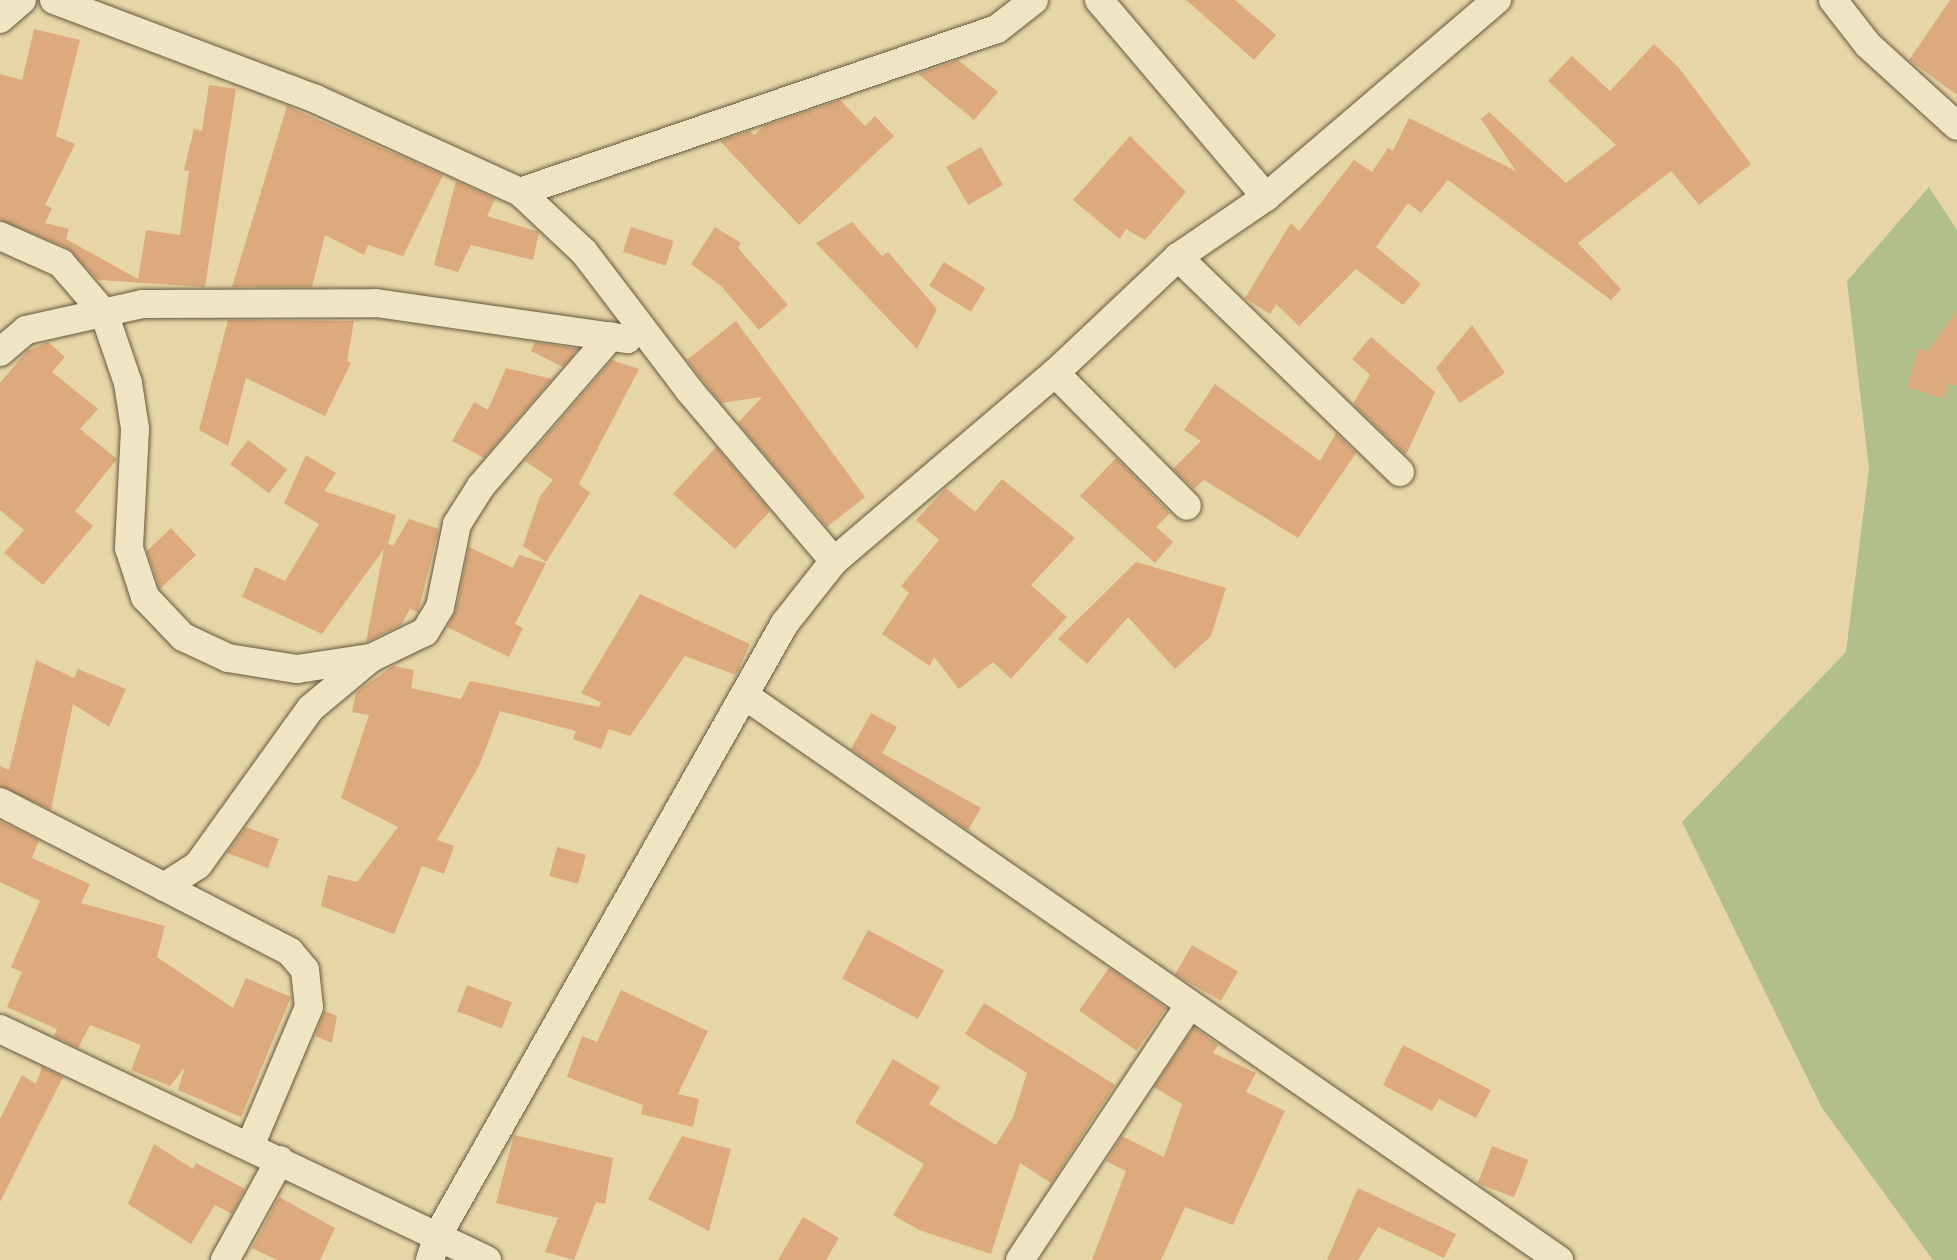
<!DOCTYPE html>
<html>
<head>
<meta charset="utf-8">
<style>
  body { margin:0 }
  #map { position:relative; width:1957px; height:1260px; overflow:hidden; background:#e7d6a5; font-family:"Sorts Mill Goudy",serif }
  div>[style] { position:absolute }
  .green>* { inset:0; background:#b1bf8a }
  .building>* { inset:0; background:#dcaa7c; transform-origin:0 0 }
  .roads { filter:drop-shadow(0 0 2px #665840) drop-shadow(0 0 2px #665840) }
  .minor>* { height:28px; margin:-14px; padding:0 14px; transform-origin:14px; border-radius:14px; background:#efe4c4 }
  span { translate:-50% -50%; white-space:nowrap; text-align:center; line-height:1.15; -webkit-text-stroke:4.5px #efe4c4; paint-order:stroke }
</style>
</head>
<body>
<div id="map">
  <div class="green">
    <i style="clip-path:polygon(1929px 187px,1957px 230px,1957px 1260px,1933px 1260px,1822px 1108px,1682px 822px,1846px 652px,1869px 469px,1847px 281px)"></i>
  </div>
  <div class="building">
    <i style="clip-path:polygon(1186px 0,1235px 0,1276px 35px,1254px 60px)"></i>
    <i style="clip-path:polygon(1950px 0,1957px 0,1957px 95px,1909px 60px)"></i>
    <i style="clip-path:polygon(34px 29px,80px 40px,56px 136px,75px 144px,45px 205px,52px 208px,45px 223px,69px 229px,66px 239px,138px 279px,146px 230px,180px 235px,189px 171px,184px 170px,194px 129px,202px 131px,209px 85px,236px 89px,205px 287px,98px 280px,68px 248px,0 220px,0 74px,22px 80px)"></i>
    <i style="clip-path:polygon(1654px 44px,1679px 68px,1751px 164px,1699px 205px,1671px 171px,1578px 243px,1621px 289px,1611px 300px,1448px 180px,1421px 213px,1408px 203px,1376px 247px,1421px 284px,1403px 305px,1356px 269px,1299px 326px,1276px 304px,1270px 314px,1245px 298px,1291px 223px,1299px 231px,1354px 160px,1372px 172px,1388px 148px,1393px 151px,1409px 118px,1516px 171px,1481px 119px,1489px 112px,1566px 183px,1616px 145px,1548px 81px,1572px 56px,1610px 91px)"></i>
    <i style="clip-path:polygon(958px 60px,998px 92px,974px 120px,918px 74px)"></i>
    <i style="clip-path:polygon(840px 100px,865px 126px,875px 116px,894px 136px,799px 225px,720px 141px,750px 131px,754px 135px,764px 126px)"></i>
    <i style="clip-path:polygon(287px 106px,443px 175px,403px 256px,368px 245px,364px 255px,325px 235px,312px 287px,232px 287px)"></i>
    <i style="clip-path:polygon(1130px 136px,1186px 192px,1145px 240px,1126px 229px,1120px 239px,1073px 200px)"></i>
    <i style="left:981px;top:147px;width:44px;height:40px;rotate:60deg"></i>
    <i style="clip-path:polygon(456px 181px,495px 199px,487px 216px,539px 232px,533px 260px,471px 245px,458px 272px,434px 265px)"></i>
    <i style="clip-path:polygon(852px 222px,882px 256px,888px 252px,937px 309px,917px 349px,816px 243px)"></i>
    <i style="left:631px;top:227px;width:45px;height:26px;rotate:18deg"></i>
    <i style="clip-path:polygon(715px 227px,741px 243px,738px 248px,788px 305px,759px 330px,721px 286px,691px 264px)"></i>
    <i style="left:944px;top:262px;width:49px;height:28px;rotate:32deg"></i>
    <i style="clip-path:polygon(1957px 310px,1957px 386px,1949px 383px,1944px 399px,1907px 387px,1919px 348px,1928px 351px)"></i>
    <i style="clip-path:polygon(228px 320px,354px 321px,347px 361px,351px 363px,325px 416px,246px 378px,228px 446px,199px 430px)"></i>
    <i style="clip-path:polygon(736px 321px,865px 497px,827px 527px,738px 423px,762px 397px,721px 403px,687px 360px)"></i>
    <i style="clip-path:polygon(1472px 325px,1505px 373px,1460px 403px,1436px 368px)"></i>
    <i style="clip-path:polygon(1371px 337px,1435px 392px,1406px 455px,1353px 404px,1370px 375px,1352px 359px)"></i>
    <i style="clip-path:polygon(48px 342px,65px 357px,52px 372px,98px 409px,80px 429px,117px 459px,75px 511px,93px 526px,43px 585px,4px 553px,24px 530px,0 510px,0 383px,27px 351px)"></i>
    <i style="clip-path:polygon(535px 342px,578px 349px,563px 367px,531px 351px)"></i>
    <i style="clip-path:polygon(612px 360px,639px 369px,579px 484px,590px 493px,546px 562px,523px 546px,540px 496px,553px 480px,525px 461px)"></i>
    <i style="clip-path:polygon(506px 368px,552px 379px,484px 458px,452px 441px,474px 402px,488px 410px)"></i>
    <i style="clip-path:polygon(1215px 384px,1320px 461px,1336px 433px,1356px 453px,1298px 538px,1204px 480px,1194px 489px,1173px 469px,1201px 441px,1184px 430px)"></i>
    <i style="left:248px;top:440px;width:49px;height:30px;rotate:37deg"></i>
    <i style="clip-path:polygon(716px 447px,770px 511px,735px 549px,673px 494px)"></i>
    <i style="clip-path:polygon(306px 455px,336px 473px,324px 491px,396px 515px,388px 544px,393px 546px,409px 519px,439px 529px,418px 612px,410px 609px,401px 625px,366px 642px,384px 549px,322px 634px,242px 597px,255px 567px,285px 581px,319px 524px,284px 503px)"></i>
    <i style="clip-path:polygon(1116px 458px,1170px 513px,1156px 527px,1173px 542px,1155px 563px,1080px 496px)"></i>
    <i style="clip-path:polygon(1002px 479px,1075px 538px,1031px 585px,1067px 617px,1011px 679px,993px 662px,959px 689px,934px 657px,930px 666px,882px 634px,909px 593px,901px 586px,939px 540px,916px 520px,946px 488px,975px 512px)"></i>
    <i style="clip-path:polygon(171px 528px,196px 555px,160px 589px,147px 551px)"></i>
    <i style="clip-path:polygon(469px 547px,513px 568px,519px 555px,546px 563px,515px 624px,523px 628px,509px 657px,447px 627px,456px 610px)"></i>
    <i style="clip-path:polygon(1136px 562px,1226px 588px,1211px 636px,1175px 669px,1128px 617px,1087px 664px,1058px 639px)"></i>
    <i style="clip-path:polygon(640px 594px,750px 644px,736px 675px,685px 656px,630px 736px,609px 729px,601px 749px,573px 739px,576px 731px,500px 711px,480px 764px,437px 840px,454px 846px,444px 874px,422px 866px,394px 934px,321px 906px,328px 875px,357px 882px,398px 827px,341px 798px,369px 715px,352px 712px,356px 692px,393px 666px,414px 670px,411px 688px,461px 699px,470px 681px,599px 707px,601px 702px,581px 693px)"></i>
    <i style="clip-path:polygon(36px 660px,74px 678px,78px 669px,126px 689px,109px 727px,73px 704px,51px 810px,0 786px,0 766px,9px 770px)"></i>
    <i style="clip-path:polygon(871px 713px,897px 727px,882px 753px,981px 808px,968px 830px,851px 749px)"></i>
    <i style="clip-path:polygon(0 821px,39px 840px,32px 858px,90px 884px,81px 903px,165px 926px,157px 957px,233px 1008px,246px 978px,291px 997px,241px 1117px,178px 1090px,185px 1067px,170px 1086px,131px 1070px,141px 1045px,90px 1025px,78px 1048px,54px 1036px,57px 1029px,7px 1007px,22px 972px,11px 967px,40px 901px,0 882px)"></i>
    <i style="clip-path:polygon(246px 827px,279px 839px,268px 868px,227px 853px)"></i>
    <i style="left:557px;top:847px;width:30px;height:30px;rotate:15deg"></i>
    <i style="left:868px;top:930px;width:86px;height:55px;rotate:28deg"></i>
    <i style="left:1192px;top:945px;width:53px;height:34px;rotate:30deg"></i>
    <i style="left:1109px;top:968px;width:70px;height:52px;rotate:35deg"></i>
    <i style="left:467px;top:985px;width:48px;height:28px;rotate:21deg"></i>
    <i style="clip-path:polygon(621px 990px,708px 1031px,678px 1094px,699px 1099px,693px 1127px,641px 1114px,643px 1105px,567px 1077px,582px 1036px,597px 1042px)"></i>
    <i style="clip-path:polygon(984px 1003px,1115px 1085px,1051px 1183px,1020px 1163px,991px 1254px,919px 1230px,893px 1215px,924px 1164px,855px 1123px,893px 1059px,940px 1087px,929px 1104px,996px 1145px,1013px 1117px,1027px 1073px,965px 1034px)"></i>
    <i style="clip-path:polygon(325px 1011px,337px 1016px,332px 1043px,315px 1036px)"></i>
    <i style="clip-path:polygon(1194px 1027px,1218px 1045px,1213px 1053px,1256px 1073px,1246px 1092px,1285px 1111px,1233px 1225px,1185px 1207px,1161px 1260px,1092px 1260px,1126px 1171px,1106px 1161px,1122px 1136px,1164px 1157px,1182px 1104px,1154px 1087px)"></i>
    <i style="clip-path:polygon(1403px 1045px,1491px 1090px,1476px 1118px,1439px 1099px,1432px 1111px,1383px 1085px)"></i>
    <i style="clip-path:polygon(42px 1067px,63px 1077px,0 1202px,0 1119px,22px 1075px,36px 1084px)"></i>
    <i style="clip-path:polygon(514px 1135px,613px 1158px,605px 1204px,596px 1202px,574px 1260px,545px 1252px,558px 1218px,496px 1203px)"></i>
    <i style="clip-path:polygon(682px 1136px,731px 1149px,709px 1231px,648px 1199px)"></i>
    <i style="clip-path:polygon(154px 1144px,193px 1169px,196px 1163px,245px 1189px,232px 1214px,215px 1205px,191px 1244px,128px 1204px)"></i>
    <i style="left:1492px;top:1146px;width:39px;height:40px;rotate:21deg"></i>
    <i style="clip-path:polygon(1358px 1188px,1456px 1234px,1444px 1258px,1378px 1227px,1358px 1260px,1327px 1260px)"></i>
    <i style="clip-path:polygon(279px 1197px,335px 1228px,320px 1260px,277px 1260px,252px 1248px)"></i>
    <i style="clip-path:polygon(803px 1217px,839px 1238px,826px 1260px,778px 1260px)"></i>
  </div>
  <div class="roads">
    <div class="minor">
      <i style="left:54px;top:0;width:280px;rotate:20.7deg"></i>
      <i style="left:316px;top:99px;width:224px;rotate:24.5deg"></i>
      <i style="left:520px;top:192px;width:88px;rotate:43.2deg"></i>
      <i style="left:584px;top:252px;width:173px;rotate:52.7deg"></i>
      <i style="left:689px;top:390px;width:224px;rotate:49.7deg"></i>
      <i style="left:1099px;top:0;width:258px;rotate:49.7deg"></i>
      <i style="left:1833px;top:0;width:57px;rotate:52.1deg"></i>
      <i style="left:1868px;top:45px;width:120px;rotate:42.3deg"></i>
      <i style="left:0;top:19px;width:29px;rotate:-41deg"></i>
      <i style="left:520px;top:192px;width:504px;rotate:-18.87deg"></i>
      <i style="left:997px;top:29px;width:47px;rotate:-38.1deg"></i>
      <i style="left:0;top:236px;width:67px;rotate:23.9deg"></i>
      <i style="left:61px;top:263px;width:66px;rotate:49.3deg"></i>
      <i style="left:104px;top:313px;width:74px;rotate:71.1deg"></i>
      <i style="left:128px;top:383px;width:47px;rotate:81.3deg"></i>
      <i style="left:135px;top:429px;width:119px;rotate:92.9deg"></i>
      <i style="left:129px;top:548px;width:52px;rotate:71.9deg"></i>
      <i style="left:145px;top:597px;width:55px;rotate:46.5deg"></i>
      <i style="left:183px;top:637px;width:50px;rotate:25deg"></i>
      <i style="left:228px;top:658px;width:70px;rotate:9.1deg"></i>
      <i style="left:297px;top:669px;width:75px;rotate:-8.5deg"></i>
      <i style="left:1178px;top:257px;width:309px;rotate:44.1deg"></i>
      <i style="left:0;top:352px;width:34px;rotate:-40deg"></i>
      <i style="left:26px;top:330px;width:119px;rotate:-12.6deg"></i>
      <i style="left:142px;top:304px;width:234px;rotate:-0.2deg"></i>
      <i style="left:376px;top:303px;width:254px;rotate:8.2deg"></i>
      <i style="left:1055px;top:373px;width:187px;rotate:45.2deg"></i>
      <i style="left:744px;top:695px;width:992px;rotate:34.73deg"></i>
      <i style="left:0;top:802px;width:326px;rotate:27.3deg"></i>
      <i style="left:290px;top:952px;width:23px;rotate:50deg"></i>
      <i style="left:305px;top:970px;width:37px;rotate:84deg"></i>
      <i style="left:309px;top:1007px;width:151px;rotate:113deg"></i>
      <i style="left:164px;top:887px;width:40px;rotate:-32.9deg"></i>
      <i style="left:198px;top:865px;width:193px;rotate:-54.3deg"></i>
      <i style="left:311px;top:708px;width:78px;rotate:-39.8deg"></i>
      <i style="left:371px;top:658px;width:60px;rotate:-25.7deg"></i>
      <i style="left:425px;top:632px;width:29px;rotate:-59deg"></i>
      <i style="left:440px;top:607px;width:85px;rotate:-78.4deg"></i>
      <i style="left:457px;top:524px;width:45px;rotate:-57.7deg"></i>
      <i style="left:481px;top:486px;width:198px;rotate:-49.1deg"></i>
      <i style="left:0;top:1029px;width:539px;rotate:25.38deg"></i>
      <i style="left:225px;top:1260px;width:114px;rotate:-61.2deg"></i>
      <i style="left:430px;top:1260px;width:28px;rotate:-72deg"></i>
      <i style="left:439px;top:1233px;width:701px;rotate:-60.44deg"></i>
      <i style="left:785px;top:623px;width:79px;rotate:-51.7deg"></i>
      <i style="left:834px;top:561px;width:290px;rotate:-40.4deg"></i>
      <i style="left:1055px;top:373px;width:169px;rotate:-43.3deg"></i>
      <i style="left:1178px;top:257px;width:107px;rotate:-34.3deg"></i>
      <i style="left:1266px;top:197px;width:304px;rotate:-40.5deg"></i>
      <i style="left:1020px;top:1260px;width:307px;rotate:-56.4deg"></i>
    </div>
  </div>
</div>
</body>
</html>
